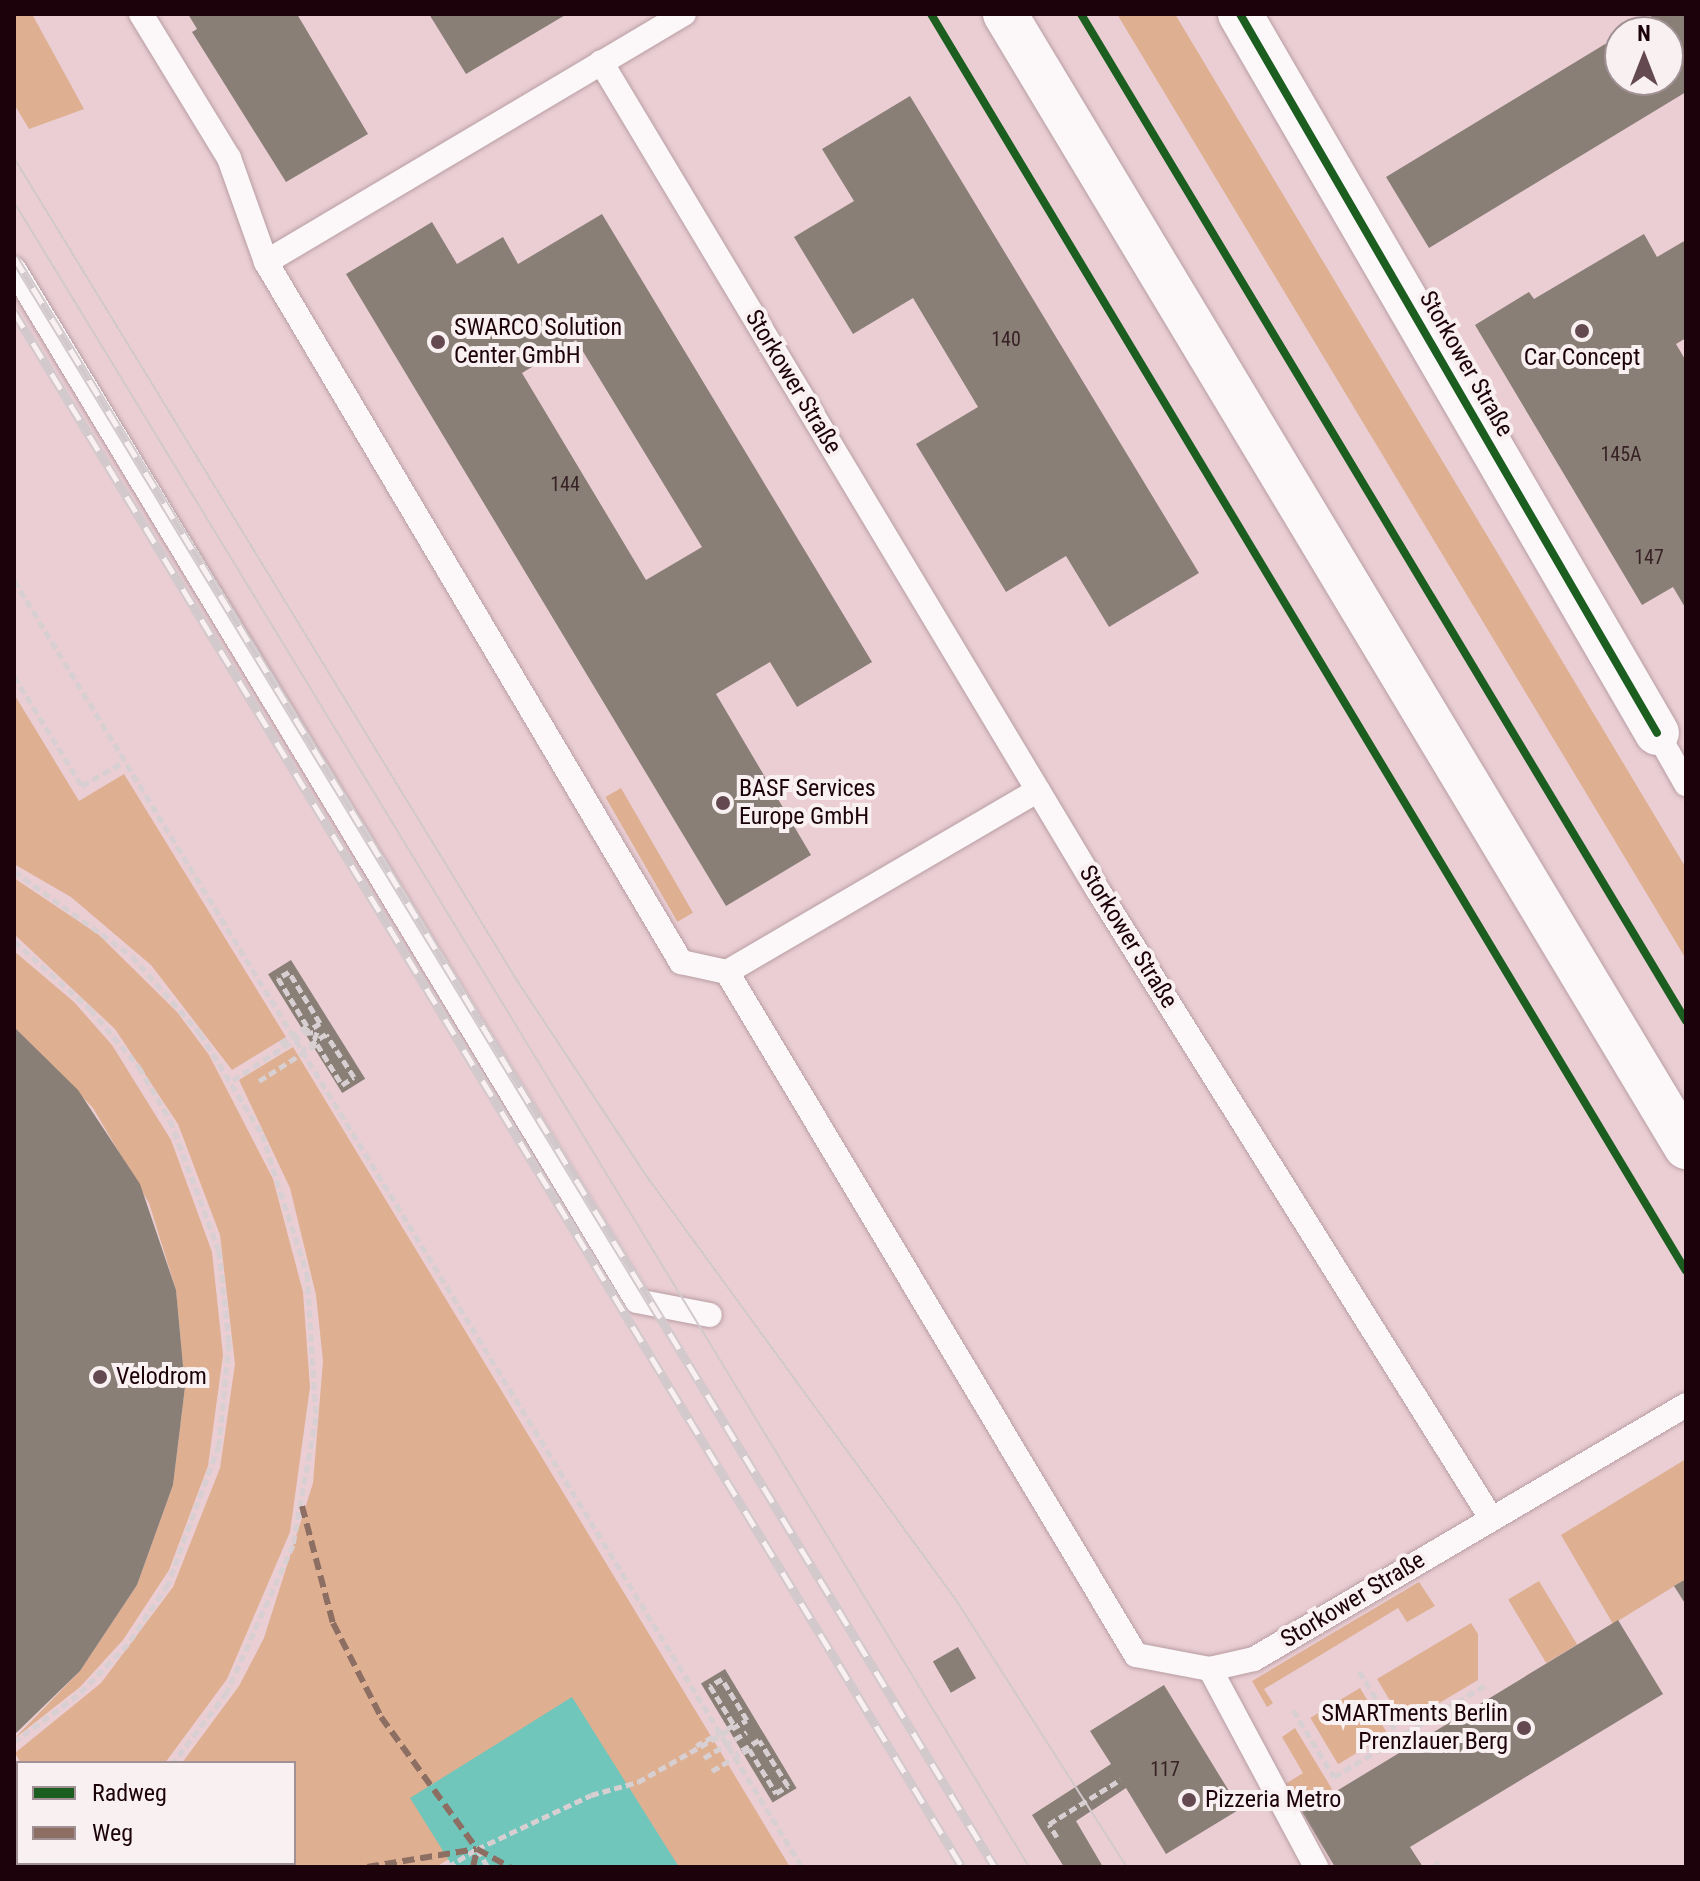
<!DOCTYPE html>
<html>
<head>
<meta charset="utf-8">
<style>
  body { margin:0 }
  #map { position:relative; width:1700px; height:1881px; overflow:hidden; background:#eaced4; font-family:"Roboto Condensed",sans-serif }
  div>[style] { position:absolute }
  .green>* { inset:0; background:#deaf91; transform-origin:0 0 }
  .water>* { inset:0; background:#71c6bb }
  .building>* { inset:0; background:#897f76; transform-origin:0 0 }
  .path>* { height:5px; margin-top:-2.5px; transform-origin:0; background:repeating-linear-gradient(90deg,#d7cfd1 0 8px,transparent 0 12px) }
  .roads { filter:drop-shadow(0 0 2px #b89ea4) drop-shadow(0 0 2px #b89ea4) }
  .service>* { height:24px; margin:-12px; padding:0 12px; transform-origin:12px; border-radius:12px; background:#fcf8f9 }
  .minor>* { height:44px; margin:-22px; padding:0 22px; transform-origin:22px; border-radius:22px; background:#fcf8f9 }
  .secondary>* { height:44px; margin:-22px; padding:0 22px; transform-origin:22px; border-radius:22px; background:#fcf8f9 }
  .tram>* { height:2px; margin:-1px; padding:0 1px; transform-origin:1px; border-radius:1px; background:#d2c9cc }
  .rail>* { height:9px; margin-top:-4.5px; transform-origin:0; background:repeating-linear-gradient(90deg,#f9f0f2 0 18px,#d2c9cc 0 36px); box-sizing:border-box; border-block:2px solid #d2c9cc }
  .path-bridge>* { height:5px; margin-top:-2.5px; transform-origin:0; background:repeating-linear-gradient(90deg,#d7cfd1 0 8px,transparent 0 12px) }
  .quiet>* { height:6px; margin-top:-3px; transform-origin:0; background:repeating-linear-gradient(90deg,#8d6e63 0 12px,transparent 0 18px) }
  .cycleway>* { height:8px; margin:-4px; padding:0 4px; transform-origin:4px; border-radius:4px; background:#1b5e20 }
  .dots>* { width:22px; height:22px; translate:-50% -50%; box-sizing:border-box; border:4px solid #f9f0f2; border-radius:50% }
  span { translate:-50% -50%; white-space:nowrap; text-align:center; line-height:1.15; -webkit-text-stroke:8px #f9f0f2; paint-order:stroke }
  .number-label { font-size:20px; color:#372125 }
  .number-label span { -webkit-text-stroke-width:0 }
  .poi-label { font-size:24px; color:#1c020a }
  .left { translate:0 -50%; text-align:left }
  .right { translate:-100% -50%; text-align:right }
  .street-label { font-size:24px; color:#1c020a }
  .frame { position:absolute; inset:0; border:16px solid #1c020a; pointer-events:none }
  .legend { position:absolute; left:16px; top:1761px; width:280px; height:104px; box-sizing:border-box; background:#f9f0f2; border:2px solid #a19195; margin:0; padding:10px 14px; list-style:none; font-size:24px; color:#1c020a }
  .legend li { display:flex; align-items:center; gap:16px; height:40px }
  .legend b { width:40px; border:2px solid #a19195 }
  .north { position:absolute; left:1604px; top:16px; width:80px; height:80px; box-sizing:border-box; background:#f9f0f2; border:2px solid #a19195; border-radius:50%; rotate:0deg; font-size:22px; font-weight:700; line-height:32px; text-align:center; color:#1c020a }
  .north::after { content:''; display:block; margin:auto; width:28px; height:36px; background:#644951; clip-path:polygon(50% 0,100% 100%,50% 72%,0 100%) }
</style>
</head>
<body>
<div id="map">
  <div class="green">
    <i style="clip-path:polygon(14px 14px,32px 14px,84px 109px,29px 129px,14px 104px)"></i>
    <i style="clip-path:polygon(1117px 14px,1175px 14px,1686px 868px,1686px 959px)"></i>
    <i style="clip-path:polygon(14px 694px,79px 801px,124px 774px,286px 1037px,232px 1070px,151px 965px,71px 897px,14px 864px)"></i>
    <i style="left:621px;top:788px;width:144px;height:18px;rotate:60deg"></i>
    <i style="clip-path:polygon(14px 878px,99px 935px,177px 1012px,209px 1055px,273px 1179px,303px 1292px,310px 1387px,290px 1532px,227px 1679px,165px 1763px,21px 1763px,15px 1753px,101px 1683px,173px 1587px,220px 1468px,235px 1364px,220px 1235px,178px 1124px,115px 1029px,14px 934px)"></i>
    <i style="clip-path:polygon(14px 951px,74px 1002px,112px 1045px,171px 1140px,212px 1252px,223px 1355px,208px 1466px,169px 1570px,123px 1640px,80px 1687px,14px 1739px,80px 1671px,137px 1585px,173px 1485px,185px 1387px,176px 1290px,149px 1203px,93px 1108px,14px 1027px)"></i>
    <i style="clip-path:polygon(293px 1047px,706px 1728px,790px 1867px,496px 1867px,479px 1841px,436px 1867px,65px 1867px,294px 1863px,294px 1763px,182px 1763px,239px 1686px,264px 1638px,313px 1483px,323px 1361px,316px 1295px,290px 1188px,239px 1080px)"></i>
    <i style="clip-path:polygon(1686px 1459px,1686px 1579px,1613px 1624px,1561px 1535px)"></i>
    <i style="left:1539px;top:1581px;width:74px;height:36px;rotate:59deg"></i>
    <i style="clip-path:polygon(1419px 1582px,1435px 1606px,1407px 1622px,1398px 1608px,1319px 1656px,1264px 1689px,1273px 1703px,1267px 1707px,1252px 1681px)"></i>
    <i style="clip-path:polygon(1471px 1623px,1478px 1634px,1478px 1680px,1404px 1724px,1377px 1679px)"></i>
    <i style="left:1360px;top:1688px;width:54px;height:58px;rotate:59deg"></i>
    <i style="clip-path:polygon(1295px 1728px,1332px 1789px,1294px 1812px,1279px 1788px,1303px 1773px,1282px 1737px)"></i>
  </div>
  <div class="water">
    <i style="clip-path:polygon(572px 1697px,679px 1867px,453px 1867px,410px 1798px)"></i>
  </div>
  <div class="building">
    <i style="clip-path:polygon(188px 14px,297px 14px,368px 134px,286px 182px,192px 32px,197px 29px)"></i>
    <i style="clip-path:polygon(429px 14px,567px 14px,466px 74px)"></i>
    <i style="clip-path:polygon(1655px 14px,1686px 14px,1686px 92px,1429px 248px,1386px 177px,1620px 35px,1620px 80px,1668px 80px,1668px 32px,1625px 32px)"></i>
    <i style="clip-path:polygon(910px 96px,1199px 573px,1109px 627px,1066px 556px,1006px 592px,916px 444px,978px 407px,913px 298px,853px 334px,794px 237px,854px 201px,822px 149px)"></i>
    <i style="clip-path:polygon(evenodd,602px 214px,872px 662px,797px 707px,770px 662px,716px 694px,811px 855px,726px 906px,346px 274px,432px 222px,457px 264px,503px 237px,518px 264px,602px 214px,576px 340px,702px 547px,646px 580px,522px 373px,576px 340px)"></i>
    <i style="clip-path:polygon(1644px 234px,1657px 257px,1686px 240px,1686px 338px,1676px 344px,1686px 361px,1686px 609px,1673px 587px,1642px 605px,1475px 325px,1529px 292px,1534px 299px)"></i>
    <i style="left:291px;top:960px;width:140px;height:27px;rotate:58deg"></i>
    <i style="clip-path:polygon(14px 1027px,78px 1090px,140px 1184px,176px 1290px,185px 1387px,173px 1485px,137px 1585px,80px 1671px,14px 1735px)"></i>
    <i style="clip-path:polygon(1686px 1579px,1686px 1605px,1674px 1586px)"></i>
    <i style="clip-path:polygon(1618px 1620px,1663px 1694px,1410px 1847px,1423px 1867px,1335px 1867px,1302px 1812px)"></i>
    <i style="left:958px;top:1647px;width:36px;height:29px;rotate:60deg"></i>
    <i style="left:725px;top:1669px;width:139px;height:28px;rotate:59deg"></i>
    <i style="clip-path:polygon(1164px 1685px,1240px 1809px,1166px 1854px,1126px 1788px,1076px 1821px,1103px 1867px,1064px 1867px,1032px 1815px,1111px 1764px,1090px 1731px)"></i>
  </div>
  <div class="path">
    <i style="left:14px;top:580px;width:1509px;rotate:58.52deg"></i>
    <i style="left:14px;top:676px;width:129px;rotate:58.3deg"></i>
    <i style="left:82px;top:786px;width:48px;rotate:-30.3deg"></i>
    <i style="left:14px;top:871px;width:145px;rotate:35.8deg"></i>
    <i style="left:132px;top:956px;width:103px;rotate:48.6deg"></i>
    <i style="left:200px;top:1033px;width:119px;rotate:58.5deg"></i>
    <i style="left:262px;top:1134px;width:147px;rotate:72.2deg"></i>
    <i style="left:307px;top:1274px;width:143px;rotate:86.4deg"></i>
    <i style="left:316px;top:1417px;width:130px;rotate:100.2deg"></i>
    <i style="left:293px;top:1545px;width:161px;rotate:114.2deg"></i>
    <i style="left:227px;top:1692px;width:89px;rotate:127.3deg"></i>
    <i style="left:14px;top:941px;width:102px;rotate:41.8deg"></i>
    <i style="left:90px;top:1009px;width:76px;rotate:49.8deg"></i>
    <i style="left:139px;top:1067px;width:61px;rotate:59.7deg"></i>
    <i style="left:170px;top:1120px;width:140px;rotate:69.5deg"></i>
    <i style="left:219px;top:1251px;width:93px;rotate:83.8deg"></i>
    <i style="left:229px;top:1343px;width:102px;rotate:95.6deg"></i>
    <i style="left:219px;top:1445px;width:148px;rotate:110.1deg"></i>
    <i style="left:168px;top:1584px;width:72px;rotate:123.7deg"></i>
    <i style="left:128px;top:1644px;width:71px;rotate:134.4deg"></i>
    <i style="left:78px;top:1695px;width:79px;rotate:143.7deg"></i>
    <i style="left:305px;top:1033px;width:12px;rotate:-5deg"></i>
    <i style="left:317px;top:1032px;width:12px;rotate:110deg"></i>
    <i style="left:233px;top:1080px;width:104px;rotate:-33.2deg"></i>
    <i style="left:320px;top:1023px;width:60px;rotate:-121.3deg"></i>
    <i style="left:289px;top:972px;width:13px;rotate:151deg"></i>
    <i style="left:278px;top:978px;width:56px;rotate:58.9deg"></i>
    <i style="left:307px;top:1026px;width:35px;rotate:147deg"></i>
    <i style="left:259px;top:1081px;width:69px;rotate:-32.5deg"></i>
    <i style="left:317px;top:1044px;width:48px;rotate:58.6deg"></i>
    <i style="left:342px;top:1085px;width:14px;rotate:-34deg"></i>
    <i style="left:354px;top:1077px;width:51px;rotate:-123.1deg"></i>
    <i style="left:326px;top:1034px;width:29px;rotate:146deg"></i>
    <i style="left:1359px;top:1671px;width:76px;rotate:58.4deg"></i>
    <i style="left:1293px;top:1710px;width:79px;rotate:58.5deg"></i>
    <i style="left:1334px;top:1777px;width:179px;rotate:-31.3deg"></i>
    <i style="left:704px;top:1758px;width:50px;rotate:-31.2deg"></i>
    <i style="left:712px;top:1771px;width:43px;rotate:-30.7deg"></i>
    <i style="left:749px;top:1749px;width:52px;rotate:58.5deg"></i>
    <i style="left:776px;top:1793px;width:14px;rotate:-30deg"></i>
    <i style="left:788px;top:1786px;width:54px;rotate:-122.2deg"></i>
    <i style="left:759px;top:1740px;width:27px;rotate:149deg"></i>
    <i style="left:14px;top:1841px;width:8px;rotate:60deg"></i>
    <i style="left:477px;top:1849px;width:126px;rotate:-25.3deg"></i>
    <i style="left:591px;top:1795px;width:49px;rotate:-15.5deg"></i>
    <i style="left:638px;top:1782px;width:125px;rotate:-29.6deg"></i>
    <i style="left:747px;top:1720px;width:48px;rotate:-121.4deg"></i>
    <i style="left:722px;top:1679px;width:14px;rotate:150deg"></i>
    <i style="left:710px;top:1686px;width:46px;rotate:58.4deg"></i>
    <i style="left:734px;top:1725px;width:43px;rotate:151.1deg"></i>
    <i style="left:1437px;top:1861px;width:6px;rotate:90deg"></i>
    <i style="left:27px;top:1863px;width:4px;rotate:63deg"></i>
    <i style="left:53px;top:1867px;width:7px;rotate:-34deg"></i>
    <i style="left:448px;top:1867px;width:34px;rotate:-32deg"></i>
    <i style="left:477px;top:1849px;width:21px;rotate:59deg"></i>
  </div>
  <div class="roads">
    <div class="service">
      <i style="left:141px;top:14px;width:169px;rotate:58.6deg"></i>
      <i style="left:229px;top:158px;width:110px;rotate:70.4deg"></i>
      <i style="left:266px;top:262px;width:814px;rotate:59.34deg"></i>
      <i style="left:681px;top:962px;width:47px;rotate:12.3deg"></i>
      <i style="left:727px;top:972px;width:360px;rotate:-30.3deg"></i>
      <i style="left:601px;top:62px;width:968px;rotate:59.04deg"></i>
      <i style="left:1099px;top:892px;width:739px;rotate:57.95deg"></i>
      <i style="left:266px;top:262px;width:486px;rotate:-30.7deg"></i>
      <i style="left:14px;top:269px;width:1205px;rotate:58.88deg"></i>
      <i style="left:637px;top:1301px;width:74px;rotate:10.9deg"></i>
      <i style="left:1657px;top:733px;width:59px;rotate:60.4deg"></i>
      <i style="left:727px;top:972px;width:796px;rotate:59.09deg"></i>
      <i style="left:1136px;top:1655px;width:75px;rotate:10.7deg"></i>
      <i style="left:1210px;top:1669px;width:45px;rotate:-12.8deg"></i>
      <i style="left:1254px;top:1659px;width:501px;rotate:-30.45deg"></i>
      <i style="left:1210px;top:1669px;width:225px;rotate:61.8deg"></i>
    </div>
    <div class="minor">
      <i style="left:1240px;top:14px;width:831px;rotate:59.89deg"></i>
    </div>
    <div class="secondary">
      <i style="left:1005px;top:14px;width:1322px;rotate:58.99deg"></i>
    </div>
  </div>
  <div class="tram">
    <i style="left:14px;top:158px;width:966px;rotate:58.55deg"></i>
    <i style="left:518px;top:982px;width:230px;rotate:56.5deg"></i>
    <i style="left:645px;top:1174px;width:527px;rotate:53.87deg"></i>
    <i style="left:956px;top:1600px;width:317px;rotate:57.4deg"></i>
    <i style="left:14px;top:202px;width:1950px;rotate:58.63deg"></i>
  </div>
  <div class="rail">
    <i style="left:14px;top:257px;width:1885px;rotate:58.65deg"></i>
    <i style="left:14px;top:312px;width:1821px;rotate:58.63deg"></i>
  </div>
  <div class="path-bridge">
    <i style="left:1057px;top:1837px;width:15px;rotate:-122deg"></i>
    <i style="left:1049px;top:1824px;width:84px;rotate:-31.8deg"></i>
  </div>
  <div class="quiet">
    <i style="left:302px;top:1506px;width:121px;rotate:75.2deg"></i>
    <i style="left:333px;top:1623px;width:106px;rotate:62.9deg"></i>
    <i style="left:381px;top:1717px;width:163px;rotate:54deg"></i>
    <i style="left:477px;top:1849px;width:38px;rotate:29deg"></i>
    <i style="left:367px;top:1867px;width:111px;rotate:-9.3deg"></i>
    <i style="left:473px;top:1867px;width:18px;rotate:-77deg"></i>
  </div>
  <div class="cycleway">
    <i style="left:931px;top:14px;width:1466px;rotate:59.01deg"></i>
    <i style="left:1081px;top:14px;width:1175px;rotate:59deg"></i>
    <i style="left:1240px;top:14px;width:831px;rotate:59.89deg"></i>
  </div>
  <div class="dots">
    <i style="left:1582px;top:331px;background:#644951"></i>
    <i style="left:438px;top:342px;background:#644951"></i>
    <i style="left:723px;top:803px;background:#644951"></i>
    <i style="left:100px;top:1377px;background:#644951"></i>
    <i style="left:1524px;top:1728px;background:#644951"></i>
    <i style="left:1189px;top:1800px;background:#644951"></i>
  </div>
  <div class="number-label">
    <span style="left:1006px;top:339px">140</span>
    <span style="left:1621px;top:454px">145A</span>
    <span style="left:565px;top:484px">144</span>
    <span style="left:1649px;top:557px">147</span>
    <span style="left:1165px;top:1769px">117</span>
  </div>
  <div class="poi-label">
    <span class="left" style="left:454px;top:342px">SWARCO Solution<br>Center GmbH</span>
    <span style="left:1582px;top:358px">Car Concept</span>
    <span class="left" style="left:739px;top:803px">BASF Services<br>Europe GmbH</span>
    <span class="left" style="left:116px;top:1377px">Velodrom</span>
    <span class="right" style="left:1508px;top:1728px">SMARTments Berlin<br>Prenzlauer Berg</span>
    <span class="left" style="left:1205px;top:1800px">Pizzeria Metro</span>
  </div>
  <div class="street-label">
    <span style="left:1466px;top:364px;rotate:60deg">Storkower Straße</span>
    <span style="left:793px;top:382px;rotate:59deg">Storkower Straße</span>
    <span style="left:1128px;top:937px;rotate:58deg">Storkower Straße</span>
    <span style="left:1353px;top:1600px;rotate:-31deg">Storkower Straße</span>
  </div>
  <div class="frame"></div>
  <ul class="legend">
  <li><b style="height:10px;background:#1b5e20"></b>Radweg</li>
  <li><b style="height:10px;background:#8d6e63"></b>Weg</li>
  </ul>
  <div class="north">N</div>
</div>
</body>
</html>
